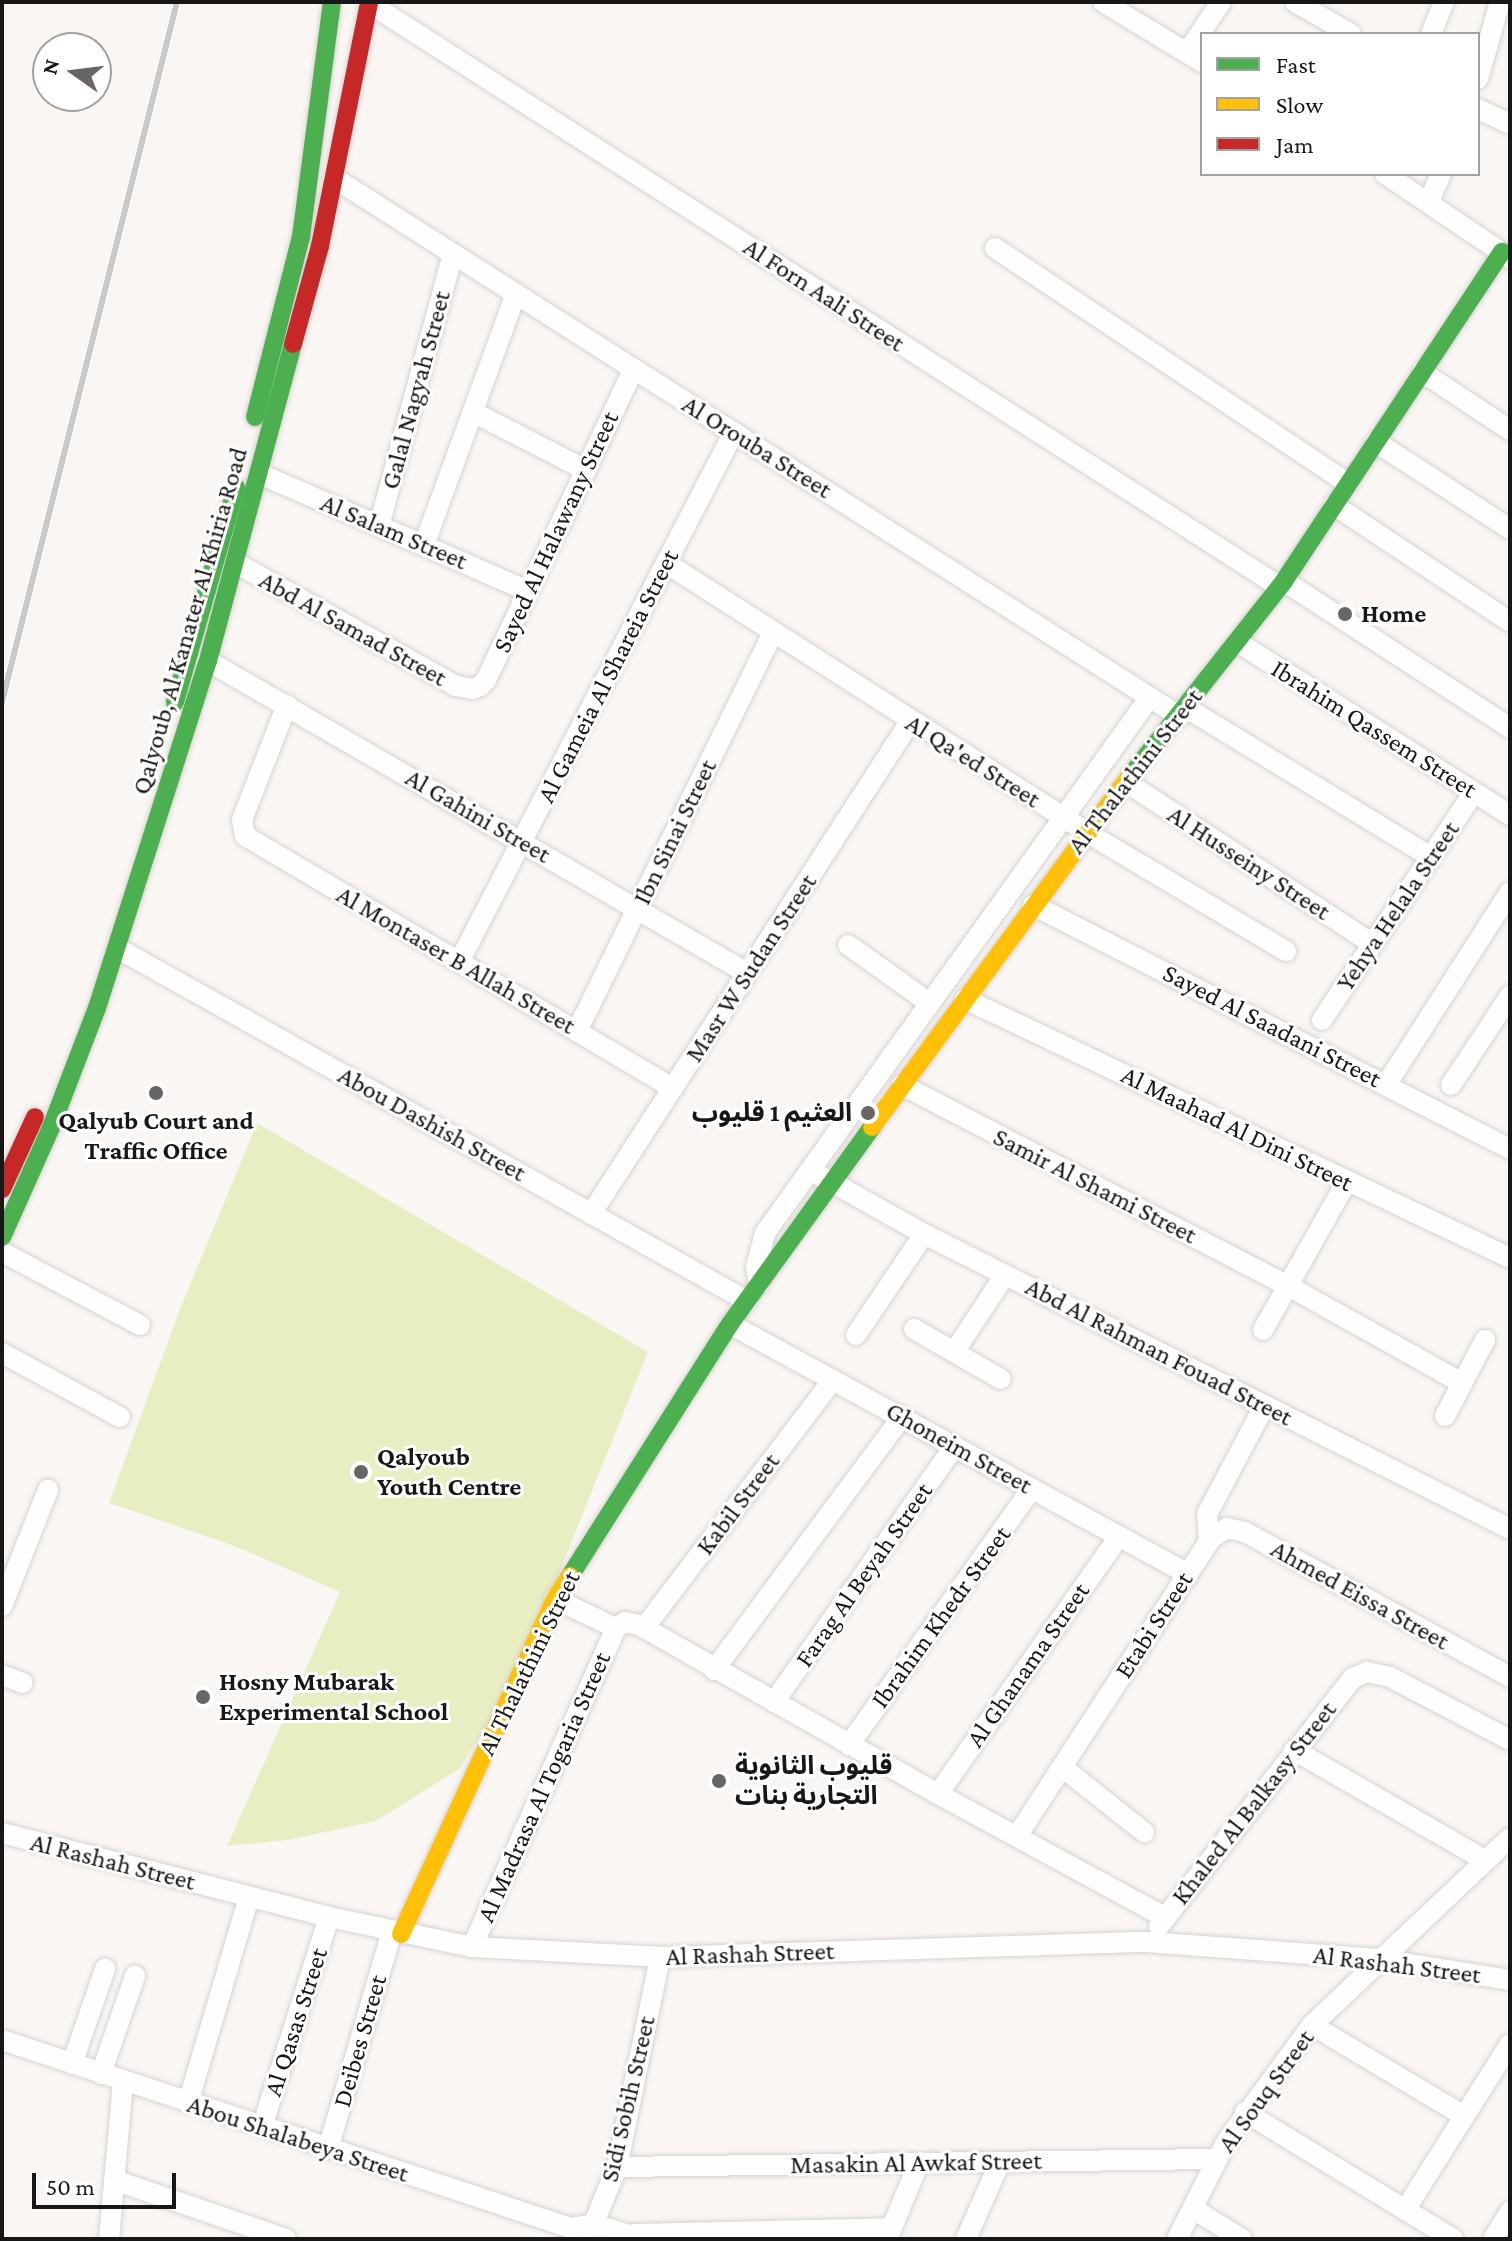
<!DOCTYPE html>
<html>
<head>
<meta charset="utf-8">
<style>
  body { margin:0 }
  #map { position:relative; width:1512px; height:2241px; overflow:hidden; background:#faf6f4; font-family:"Crimson Pro","Noto Sans Arabic",serif }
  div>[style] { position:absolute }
  .green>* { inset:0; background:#e9edc2 }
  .roads { filter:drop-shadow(0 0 2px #d6d3d2) drop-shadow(0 0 2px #d6d3d2) }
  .street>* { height:20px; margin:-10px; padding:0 10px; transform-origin:10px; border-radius:10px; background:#fefefd }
  .fast>* { height:18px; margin:-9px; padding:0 9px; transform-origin:9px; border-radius:9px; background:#4caf50 }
  .slow>* { height:18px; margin:-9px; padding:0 9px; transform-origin:9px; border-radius:9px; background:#ffc107 }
  .jam>* { height:18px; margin:-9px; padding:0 9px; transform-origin:9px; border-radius:9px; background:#c62828 }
  .rail>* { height:6px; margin:-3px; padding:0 3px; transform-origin:3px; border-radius:3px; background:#cac9c9 }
  .dots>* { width:22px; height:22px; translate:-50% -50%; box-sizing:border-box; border:4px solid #fff; border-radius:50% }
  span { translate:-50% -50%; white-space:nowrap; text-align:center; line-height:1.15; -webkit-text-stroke:6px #fff; paint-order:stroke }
  .street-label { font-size:26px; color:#191716 }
  .poi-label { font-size:26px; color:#191716; font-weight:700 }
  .left { translate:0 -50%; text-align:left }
  .right { translate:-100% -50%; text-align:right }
  .frame { position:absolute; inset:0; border:4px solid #191716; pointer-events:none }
  .legend { position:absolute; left:1200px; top:32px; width:280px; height:144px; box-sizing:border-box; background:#fff; border:2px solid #a3a2a2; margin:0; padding:10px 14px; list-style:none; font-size:24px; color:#191716 }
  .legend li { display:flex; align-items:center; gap:16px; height:40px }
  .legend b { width:40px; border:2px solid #a3a2a2 }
  .north { position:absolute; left:32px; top:32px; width:80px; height:80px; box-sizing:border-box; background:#fff; border:2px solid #a3a2a2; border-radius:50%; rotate:284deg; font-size:22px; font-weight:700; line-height:32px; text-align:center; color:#191716 }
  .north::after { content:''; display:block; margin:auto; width:28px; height:36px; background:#686564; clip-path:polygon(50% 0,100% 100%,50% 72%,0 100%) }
  .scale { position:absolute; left:32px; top:2173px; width:144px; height:36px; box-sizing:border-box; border:4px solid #191716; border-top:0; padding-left:10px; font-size:24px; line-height:28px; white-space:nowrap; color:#191716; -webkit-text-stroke:6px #fff; paint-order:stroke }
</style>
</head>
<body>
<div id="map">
  <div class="green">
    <i style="clip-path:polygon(257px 1123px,648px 1352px,514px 1684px,459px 1769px,376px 1821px,288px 1840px,227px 1846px,340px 1592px,232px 1545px,109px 1503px,180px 1309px)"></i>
  </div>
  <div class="roads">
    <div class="street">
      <i style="left:1103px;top:2px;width:116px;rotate:31.2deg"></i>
      <i style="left:1295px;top:2px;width:64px;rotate:29.7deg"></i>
      <i style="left:369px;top:3px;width:1082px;rotate:32.66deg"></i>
      <i style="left:1431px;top:34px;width:35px;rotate:-68deg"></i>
      <i style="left:1187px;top:53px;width:61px;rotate:-56.3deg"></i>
      <i style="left:1478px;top:79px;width:80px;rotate:-74.1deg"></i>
      <i style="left:1478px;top:109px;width:35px;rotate:25deg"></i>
      <i style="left:1385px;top:174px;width:151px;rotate:33.9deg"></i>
      <i style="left:334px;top:178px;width:1002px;rotate:32.48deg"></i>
      <i style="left:1429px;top:201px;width:30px;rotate:-66deg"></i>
      <i style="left:995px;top:248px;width:424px;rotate:33.7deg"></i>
      <i style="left:1422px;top:372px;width:105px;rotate:33.4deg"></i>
      <i style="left:473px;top:412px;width:127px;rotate:27.2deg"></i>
      <i style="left:1376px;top:442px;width:160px;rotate:33deg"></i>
      <i style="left:260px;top:474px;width:292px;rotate:23.6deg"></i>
      <i style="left:1334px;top:505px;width:211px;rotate:33.6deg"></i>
      <i style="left:379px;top:526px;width:282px;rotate:-74.8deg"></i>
      <i style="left:424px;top:545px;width:267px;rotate:-69.9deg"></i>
      <i style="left:236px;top:563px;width:252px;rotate:29.2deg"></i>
      <i style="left:456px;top:686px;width:17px;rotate:10deg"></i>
      <i style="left:473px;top:689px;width:8px;rotate:-23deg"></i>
      <i style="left:480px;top:686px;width:8px;rotate:-45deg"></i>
      <i style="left:486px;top:680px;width:344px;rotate:-64.6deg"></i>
      <i style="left:666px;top:563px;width:499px;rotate:32.6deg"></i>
      <i style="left:1086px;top:832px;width:233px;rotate:30.8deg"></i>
      <i style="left:1284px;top:581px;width:270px;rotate:33deg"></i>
      <i style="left:1239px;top:643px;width:321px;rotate:32.4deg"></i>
      <i style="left:208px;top:661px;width:623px;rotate:30.06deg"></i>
      <i style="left:287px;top:705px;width:123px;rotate:111.4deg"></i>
      <i style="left:242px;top:820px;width:16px;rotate:79deg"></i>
      <i style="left:245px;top:836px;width:497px;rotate:30.5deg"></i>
      <i style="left:1185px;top:707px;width:288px;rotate:31.4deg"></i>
      <i style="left:1126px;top:782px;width:295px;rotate:33.3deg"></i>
      <i style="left:1033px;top:905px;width:536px;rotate:27.09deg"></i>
      <i style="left:848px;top:945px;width:98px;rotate:35.5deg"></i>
      <i style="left:117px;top:948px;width:722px;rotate:29.26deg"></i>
      <i style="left:459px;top:962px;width:597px;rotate:-62.58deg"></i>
      <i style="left:965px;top:999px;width:603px;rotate:25.42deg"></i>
      <i style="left:1322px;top:1020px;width:274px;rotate:-56.3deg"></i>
      <i style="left:577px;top:1031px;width:444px;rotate:-63.8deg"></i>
      <i style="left:902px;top:1085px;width:435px;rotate:27.5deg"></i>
      <i style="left:1288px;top:1286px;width:199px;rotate:29.1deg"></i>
      <i style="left:1386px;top:1085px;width:229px;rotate:-57.3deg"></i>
      <i style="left:1451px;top:1085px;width:107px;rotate:-56.5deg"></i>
      <i style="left:810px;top:1170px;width:131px;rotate:29.3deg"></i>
      <i style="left:924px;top:1234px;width:656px;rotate:26.72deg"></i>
      <i style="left:591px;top:1214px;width:586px;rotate:-57.04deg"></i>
      <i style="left:2px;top:1252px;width:156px;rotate:27.9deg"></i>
      <i style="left:759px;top:1284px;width:17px;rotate:-100deg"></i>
      <i style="left:756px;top:1267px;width:35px;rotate:-75deg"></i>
      <i style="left:765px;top:1233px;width:660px;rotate:-54.31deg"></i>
      <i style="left:730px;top:1324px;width:522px;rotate:28.63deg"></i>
      <i style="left:914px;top:1329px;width:100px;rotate:29.9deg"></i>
      <i style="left:1263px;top:1330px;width:171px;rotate:-60.6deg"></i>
      <i style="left:856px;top:1335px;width:122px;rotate:-56deg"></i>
      <i style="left:954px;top:1352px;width:92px;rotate:-56.5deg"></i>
      <i style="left:2px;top:1353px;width:134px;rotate:28.5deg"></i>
      <i style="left:1445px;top:1416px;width:86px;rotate:-62.2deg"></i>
      <i style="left:1209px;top:1540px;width:22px;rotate:-34deg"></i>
      <i style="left:1227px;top:1528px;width:18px;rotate:13deg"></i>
      <i style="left:1245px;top:1532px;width:302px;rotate:28.7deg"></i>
      <i style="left:555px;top:1599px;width:68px;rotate:25.4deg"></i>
      <i style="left:2px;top:1606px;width:125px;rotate:-68.4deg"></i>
      <i style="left:616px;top:1628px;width:11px;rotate:-34deg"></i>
      <i style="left:625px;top:1622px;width:14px;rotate:12deg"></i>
      <i style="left:639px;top:1625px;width:343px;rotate:29.5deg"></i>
      <i style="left:938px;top:1794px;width:258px;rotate:28.5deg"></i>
      <i style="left:644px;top:1628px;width:312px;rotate:-52.7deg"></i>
      <i style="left:714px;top:1670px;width:315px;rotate:-53.4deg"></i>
      <i style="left:2px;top:1675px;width:22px;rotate:21deg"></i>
      <i style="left:774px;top:1702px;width:311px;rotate:-54.8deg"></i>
      <i style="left:849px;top:1745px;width:315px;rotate:-54.5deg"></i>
      <i style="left:1294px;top:1750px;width:218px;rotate:30deg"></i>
      <i style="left:1062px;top:1767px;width:105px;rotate:38.4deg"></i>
      <i style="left:938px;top:1794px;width:315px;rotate:-54.9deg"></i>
      <i style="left:2px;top:1833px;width:338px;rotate:14.4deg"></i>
      <i style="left:329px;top:1917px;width:146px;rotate:11.8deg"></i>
      <i style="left:472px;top:1947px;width:188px;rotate:3deg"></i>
      <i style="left:660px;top:1957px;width:487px;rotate:-1.8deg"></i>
      <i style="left:1147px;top:1942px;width:232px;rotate:4.2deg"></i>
      <i style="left:1378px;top:1959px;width:134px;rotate:9deg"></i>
      <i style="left:1017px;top:1836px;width:351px;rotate:-56.9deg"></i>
      <i style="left:1209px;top:1542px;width:28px;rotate:-94deg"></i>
      <i style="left:1207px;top:1514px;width:123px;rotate:-62deg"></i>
      <i style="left:1159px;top:1926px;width:315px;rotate:-52deg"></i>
      <i style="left:1353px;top:1678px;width:15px;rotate:-23deg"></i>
      <i style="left:1367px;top:1672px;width:24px;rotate:12deg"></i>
      <i style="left:1390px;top:1677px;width:136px;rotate:27.7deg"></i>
      <i style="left:472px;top:1947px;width:350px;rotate:-65.7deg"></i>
      <i style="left:1312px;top:2025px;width:177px;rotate:30.9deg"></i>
      <i style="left:2px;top:2040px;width:599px;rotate:18.28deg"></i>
      <i style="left:571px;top:2228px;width:23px;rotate:-10deg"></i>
      <i style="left:594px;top:2224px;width:50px;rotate:17.4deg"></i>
      <i style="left:72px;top:2064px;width:101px;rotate:-70.8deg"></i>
      <i style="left:101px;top:2074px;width:104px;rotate:-70.9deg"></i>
      <i style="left:188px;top:2103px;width:215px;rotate:-73.5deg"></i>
      <i style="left:1245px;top:2112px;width:244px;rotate:31.4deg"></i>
      <i style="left:262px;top:2127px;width:220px;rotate:-72.3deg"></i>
      <i style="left:328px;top:2149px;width:226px;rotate:-73.6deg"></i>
      <i style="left:617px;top:2167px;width:599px;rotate:-0.77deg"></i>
      <i style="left:114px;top:2180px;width:182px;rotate:18.9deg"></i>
      <i style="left:1193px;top:2209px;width:57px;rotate:31.5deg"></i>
      <i style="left:1405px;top:2210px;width:196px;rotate:-57.7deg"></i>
      <i style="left:634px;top:2234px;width:258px;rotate:-1.3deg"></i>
      <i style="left:589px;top:2235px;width:74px;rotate:-67.6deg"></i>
      <i style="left:617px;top:2167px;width:214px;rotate:-78.4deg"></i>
      <i style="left:109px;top:2239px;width:159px;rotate:-84.9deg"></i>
      <i style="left:887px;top:2239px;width:82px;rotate:-67.2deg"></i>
      <i style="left:966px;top:2239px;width:84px;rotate:-66.2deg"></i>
      <i style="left:1177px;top:2239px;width:109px;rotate:-63.2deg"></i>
      <i style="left:1226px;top:2142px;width:145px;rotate:-53.7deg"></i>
      <i style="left:1312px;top:2025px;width:272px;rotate:-43.4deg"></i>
      <i style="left:1493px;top:2239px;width:32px;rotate:-58deg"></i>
    </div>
    <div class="fast">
      <i style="left:255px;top:417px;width:186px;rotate:-75.7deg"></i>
      <i style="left:301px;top:237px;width:237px;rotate:-82.5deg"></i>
      <i style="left:175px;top:702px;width:223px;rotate:-74.1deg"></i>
      <i style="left:1131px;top:775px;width:247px;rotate:-51.7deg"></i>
      <i style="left:1284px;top:581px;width:395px;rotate:-56.5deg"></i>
      <i style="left:2px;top:1237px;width:123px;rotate:-65.9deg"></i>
      <i style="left:52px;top:1125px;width:125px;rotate:-69deg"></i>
      <i style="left:97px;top:1008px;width:364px;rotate:-72.3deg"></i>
      <i style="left:208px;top:661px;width:328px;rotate:-75deg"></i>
      <i style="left:570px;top:1576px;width:299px;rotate:-57.6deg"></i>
      <i style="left:730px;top:1324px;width:243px;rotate:-54.2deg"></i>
    </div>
    <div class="slow">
      <i style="left:872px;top:1127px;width:437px;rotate:-53.7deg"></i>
      <i style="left:401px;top:1934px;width:369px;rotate:-65.3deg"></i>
      <i style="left:555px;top:1599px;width:27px;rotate:-57deg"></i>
    </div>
    <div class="jam">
      <i style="left:293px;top:344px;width:102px;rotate:-74.6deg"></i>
      <i style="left:320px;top:246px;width:249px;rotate:-78.6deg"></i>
      <i style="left:2px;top:1189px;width:79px;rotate:-65.4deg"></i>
    </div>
  </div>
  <div class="rail">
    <i style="left:2px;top:702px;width:722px;rotate:-75.96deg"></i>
  </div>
  <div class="dots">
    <i style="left:1345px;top:614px;background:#686564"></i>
    <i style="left:156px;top:1093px;background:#686564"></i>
    <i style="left:868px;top:1113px;background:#686564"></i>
    <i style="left:361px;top:1472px;background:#686564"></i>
    <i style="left:203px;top:1697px;background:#686564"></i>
    <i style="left:719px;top:1781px;background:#686564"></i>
  </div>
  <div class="street-label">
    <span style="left:824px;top:295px;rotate:33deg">Al Forn Aali Street</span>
    <span style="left:416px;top:390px;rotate:-75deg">Galal Nagyah Street</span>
    <span style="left:757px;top:447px;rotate:32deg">Al Orouba Street</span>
    <span style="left:394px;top:532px;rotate:23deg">Al Salam Street</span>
    <span style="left:556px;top:532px;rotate:-65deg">Sayed Al Halawany Street</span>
    <span style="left:190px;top:621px;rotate:-74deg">Qalyoub, Al Kanater Al Khiria Road</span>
    <span style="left:353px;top:629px;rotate:29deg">Abd Al Samad Street</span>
    <span style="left:608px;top:676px;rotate:-63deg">Al Gameia Al Shareia Street</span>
    <span style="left:1374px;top:729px;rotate:32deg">Ibrahim Qassem Street</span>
    <span style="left:973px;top:761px;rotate:32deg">Al Qa'ed Street</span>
    <span style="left:1135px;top:771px;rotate:-52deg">Al Thalathini Street</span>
    <span style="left:478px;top:816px;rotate:30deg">Al Gahini Street</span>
    <span style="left:675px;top:832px;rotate:-64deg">Ibn Sinai Street</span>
    <span style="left:1249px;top:863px;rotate:33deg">Al Husseiny Street</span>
    <span style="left:1398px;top:906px;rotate:-56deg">Yehya Helala Street</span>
    <span style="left:456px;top:960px;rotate:30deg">Al Montaser B Allah Street</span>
    <span style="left:751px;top:968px;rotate:-57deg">Masr W Sudan Street</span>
    <span style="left:1272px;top:1026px;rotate:27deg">Sayed Al Saadani Street</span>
    <span style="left:432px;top:1124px;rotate:29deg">Abou Dashish Street</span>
    <span style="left:1237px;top:1129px;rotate:26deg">Al Maahad Al Dini Street</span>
    <span style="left:1095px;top:1186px;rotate:27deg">Samir Al Shami Street</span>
    <span style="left:1159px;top:1352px;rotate:27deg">Abd Al Rahman Fouad Street</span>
    <span style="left:959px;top:1448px;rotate:29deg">Ghoneim Street</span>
    <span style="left:738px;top:1504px;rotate:-53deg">Kabil Street</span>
    <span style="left:864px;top:1575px;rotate:-55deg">Farag Al Beyah Street</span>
    <span style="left:1360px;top:1595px;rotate:29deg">Ahmed Eissa Street</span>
    <span style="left:941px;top:1617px;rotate:-54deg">Ibrahim Khedr Street</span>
    <span style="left:1154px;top:1625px;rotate:-57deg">Etabi Street</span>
    <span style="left:529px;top:1663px;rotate:-64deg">Al Thalathini Street</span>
    <span style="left:1028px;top:1665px;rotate:-55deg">Al Ghanama Street</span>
    <span style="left:544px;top:1787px;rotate:-66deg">Al Madrasa Al Togaria Street</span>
    <span style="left:1254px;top:1803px;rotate:-52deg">Khaled Al Balkasy Street</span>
    <span style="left:113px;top:1862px;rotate:14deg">Al Rashah Street</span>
    <span style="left:750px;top:1954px;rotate:-2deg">Al Rashah Street</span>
    <span style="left:1397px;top:1965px;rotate:7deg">Al Rashah Street</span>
    <span style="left:296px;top:2022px;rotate:-72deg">Al Qasas Street</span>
    <span style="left:360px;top:2041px;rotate:-74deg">Deibes Street</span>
    <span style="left:1266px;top:2091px;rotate:-54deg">Al Souq Street</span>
    <span style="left:628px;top:2099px;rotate:-77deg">Sidi Sobih Street</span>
    <span style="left:298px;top:2139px;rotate:18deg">Abou Shalabeya Street</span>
    <span style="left:916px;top:2163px;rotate:-1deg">Masakin Al Awkaf Street</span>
  </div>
  <div class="poi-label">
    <span class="left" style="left:1361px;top:614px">Home</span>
    <span class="right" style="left:852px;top:1113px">العثيم 1 قليوب</span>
    <span style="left:156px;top:1136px">Qalyub Court and<br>Traffic Office</span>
    <span class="left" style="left:377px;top:1472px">Qalyoub<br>Youth Centre</span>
    <span class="left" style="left:219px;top:1697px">Hosny Mubarak<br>Experimental School</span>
    <span class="left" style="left:735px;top:1781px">قليوب الثانوية<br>التجارية بنات</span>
  </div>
  <div class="frame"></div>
  <ul class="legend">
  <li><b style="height:10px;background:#4caf50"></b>Fast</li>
  <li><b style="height:10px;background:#ffc107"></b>Slow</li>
  <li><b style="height:10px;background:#c62828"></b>Jam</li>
  </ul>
  <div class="north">N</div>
  <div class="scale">50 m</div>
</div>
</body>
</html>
